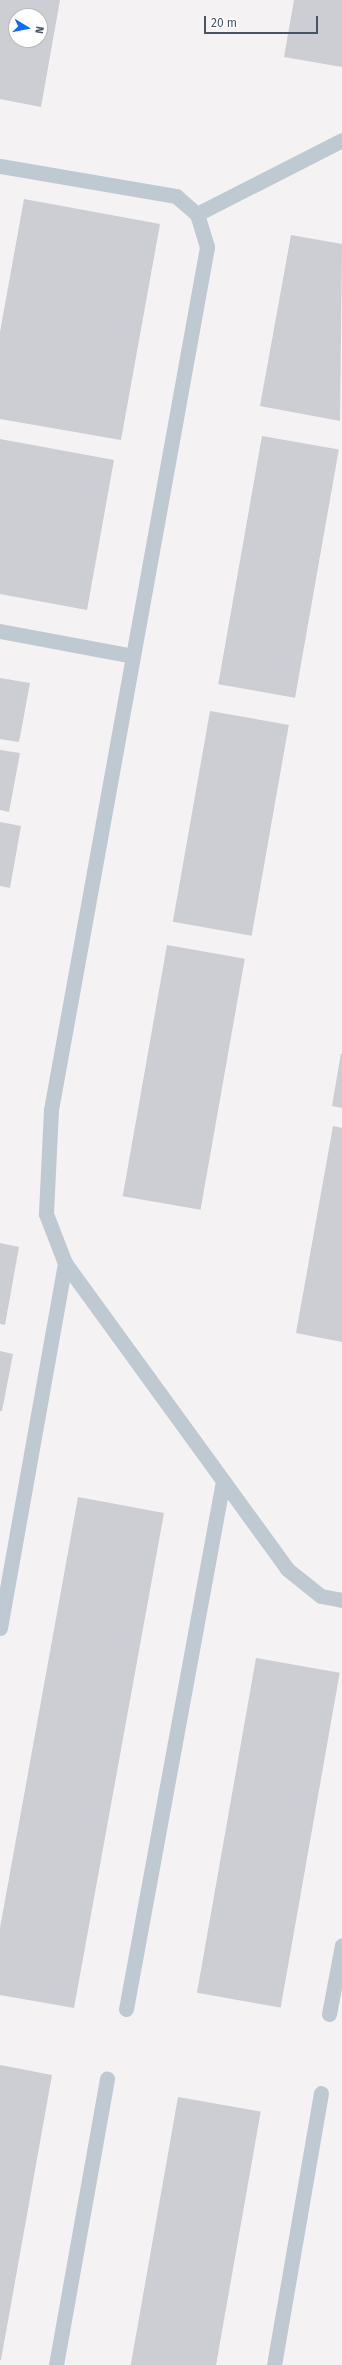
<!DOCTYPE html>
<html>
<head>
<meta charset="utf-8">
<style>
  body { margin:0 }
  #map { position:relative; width:342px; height:2365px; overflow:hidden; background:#f4f2f2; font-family:"Fira Sans",sans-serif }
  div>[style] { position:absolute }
  .building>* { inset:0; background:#ccced4; transform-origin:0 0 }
  .lane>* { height:15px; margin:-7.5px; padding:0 7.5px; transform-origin:7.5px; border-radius:7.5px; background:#bfc9d2 }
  span { translate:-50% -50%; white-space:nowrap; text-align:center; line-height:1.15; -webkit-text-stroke:3px #fff; paint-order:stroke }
  .north { position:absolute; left:8px; top:8px; width:40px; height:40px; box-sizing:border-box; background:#fff; border:1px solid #b6bbc0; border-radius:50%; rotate:100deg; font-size:11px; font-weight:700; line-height:16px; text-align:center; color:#485561 }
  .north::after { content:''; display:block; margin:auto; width:14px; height:18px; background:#0c6cf4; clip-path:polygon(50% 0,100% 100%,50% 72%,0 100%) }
  .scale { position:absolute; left:204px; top:16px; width:114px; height:18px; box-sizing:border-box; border:2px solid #485561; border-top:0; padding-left:5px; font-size:12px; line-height:14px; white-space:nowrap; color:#485561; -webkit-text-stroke:3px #fff; paint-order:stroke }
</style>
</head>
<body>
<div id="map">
  <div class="building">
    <i style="clip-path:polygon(evenodd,0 0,60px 0,41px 107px,0 99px,0 0,16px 16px,40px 16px,40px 40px,16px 40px,16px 16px)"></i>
    <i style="clip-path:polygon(294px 0,342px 0,342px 67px,284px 57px)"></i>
    <i style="clip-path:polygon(24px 199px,160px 224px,121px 440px,0 419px,0 332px)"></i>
    <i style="clip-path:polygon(291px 235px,342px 244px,340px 421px,260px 406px)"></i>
    <i style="left:262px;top:436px;width:78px;height:252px;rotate:10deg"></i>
    <i style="clip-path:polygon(0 439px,114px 460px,87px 610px,0 594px)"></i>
    <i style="clip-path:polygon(0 678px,30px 683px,19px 742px,0 739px)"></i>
    <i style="left:210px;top:711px;width:80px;height:214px;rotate:10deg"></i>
    <i style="clip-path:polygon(0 750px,20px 753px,9px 812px,0 810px)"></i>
    <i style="clip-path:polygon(0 822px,21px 826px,10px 888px,0 886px)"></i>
    <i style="left:167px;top:945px;width:79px;height:255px;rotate:10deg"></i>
    <i style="clip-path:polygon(341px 1053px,342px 1054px,342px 1108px,332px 1106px)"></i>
    <i style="clip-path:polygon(333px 1126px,342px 1128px,342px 1342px,296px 1333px)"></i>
    <i style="clip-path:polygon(0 1243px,19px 1247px,5px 1325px,0 1324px)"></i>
    <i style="clip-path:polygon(0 1351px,13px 1354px,2px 1411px,0 1411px)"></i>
    <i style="clip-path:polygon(78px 1497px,164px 1513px,74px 2008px,0 1995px,0 1928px)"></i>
    <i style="left:256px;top:1658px;width:85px;height:340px;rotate:10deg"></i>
    <i style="clip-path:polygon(0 2065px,52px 2075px,1px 2360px,0 2360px)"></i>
    <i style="left:178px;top:2097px;width:84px;height:272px;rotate:10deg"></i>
  </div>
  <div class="lane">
    <i style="left:0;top:166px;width:179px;rotate:9.7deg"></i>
    <i style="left:176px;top:196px;width:28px;rotate:41deg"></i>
    <i style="left:197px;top:214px;width:34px;rotate:73deg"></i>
    <i style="left:207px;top:247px;width:877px;rotate:100.25deg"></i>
    <i style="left:51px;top:1110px;width:104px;rotate:92.8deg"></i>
    <i style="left:46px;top:1214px;width:53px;rotate:68.8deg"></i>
    <i style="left:65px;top:1263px;width:378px;rotate:54deg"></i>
    <i style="left:287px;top:1569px;width:43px;rotate:38.5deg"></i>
    <i style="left:321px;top:1596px;width:21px;rotate:11deg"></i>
    <i style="left:197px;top:214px;width:163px;rotate:-27deg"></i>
    <i style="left:0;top:631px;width:135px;rotate:10.6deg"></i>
    <i style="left:0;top:1628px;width:371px;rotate:-79.9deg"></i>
    <i style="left:126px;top:2009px;width:537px;rotate:-79.59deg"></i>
    <i style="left:329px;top:2014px;width:70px;rotate:-79.3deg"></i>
    <i style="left:56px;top:2365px;width:291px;rotate:-79.9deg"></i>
    <i style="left:274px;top:2365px;width:276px;rotate:-80.2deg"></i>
  </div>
  <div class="north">N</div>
  <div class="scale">20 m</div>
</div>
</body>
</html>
